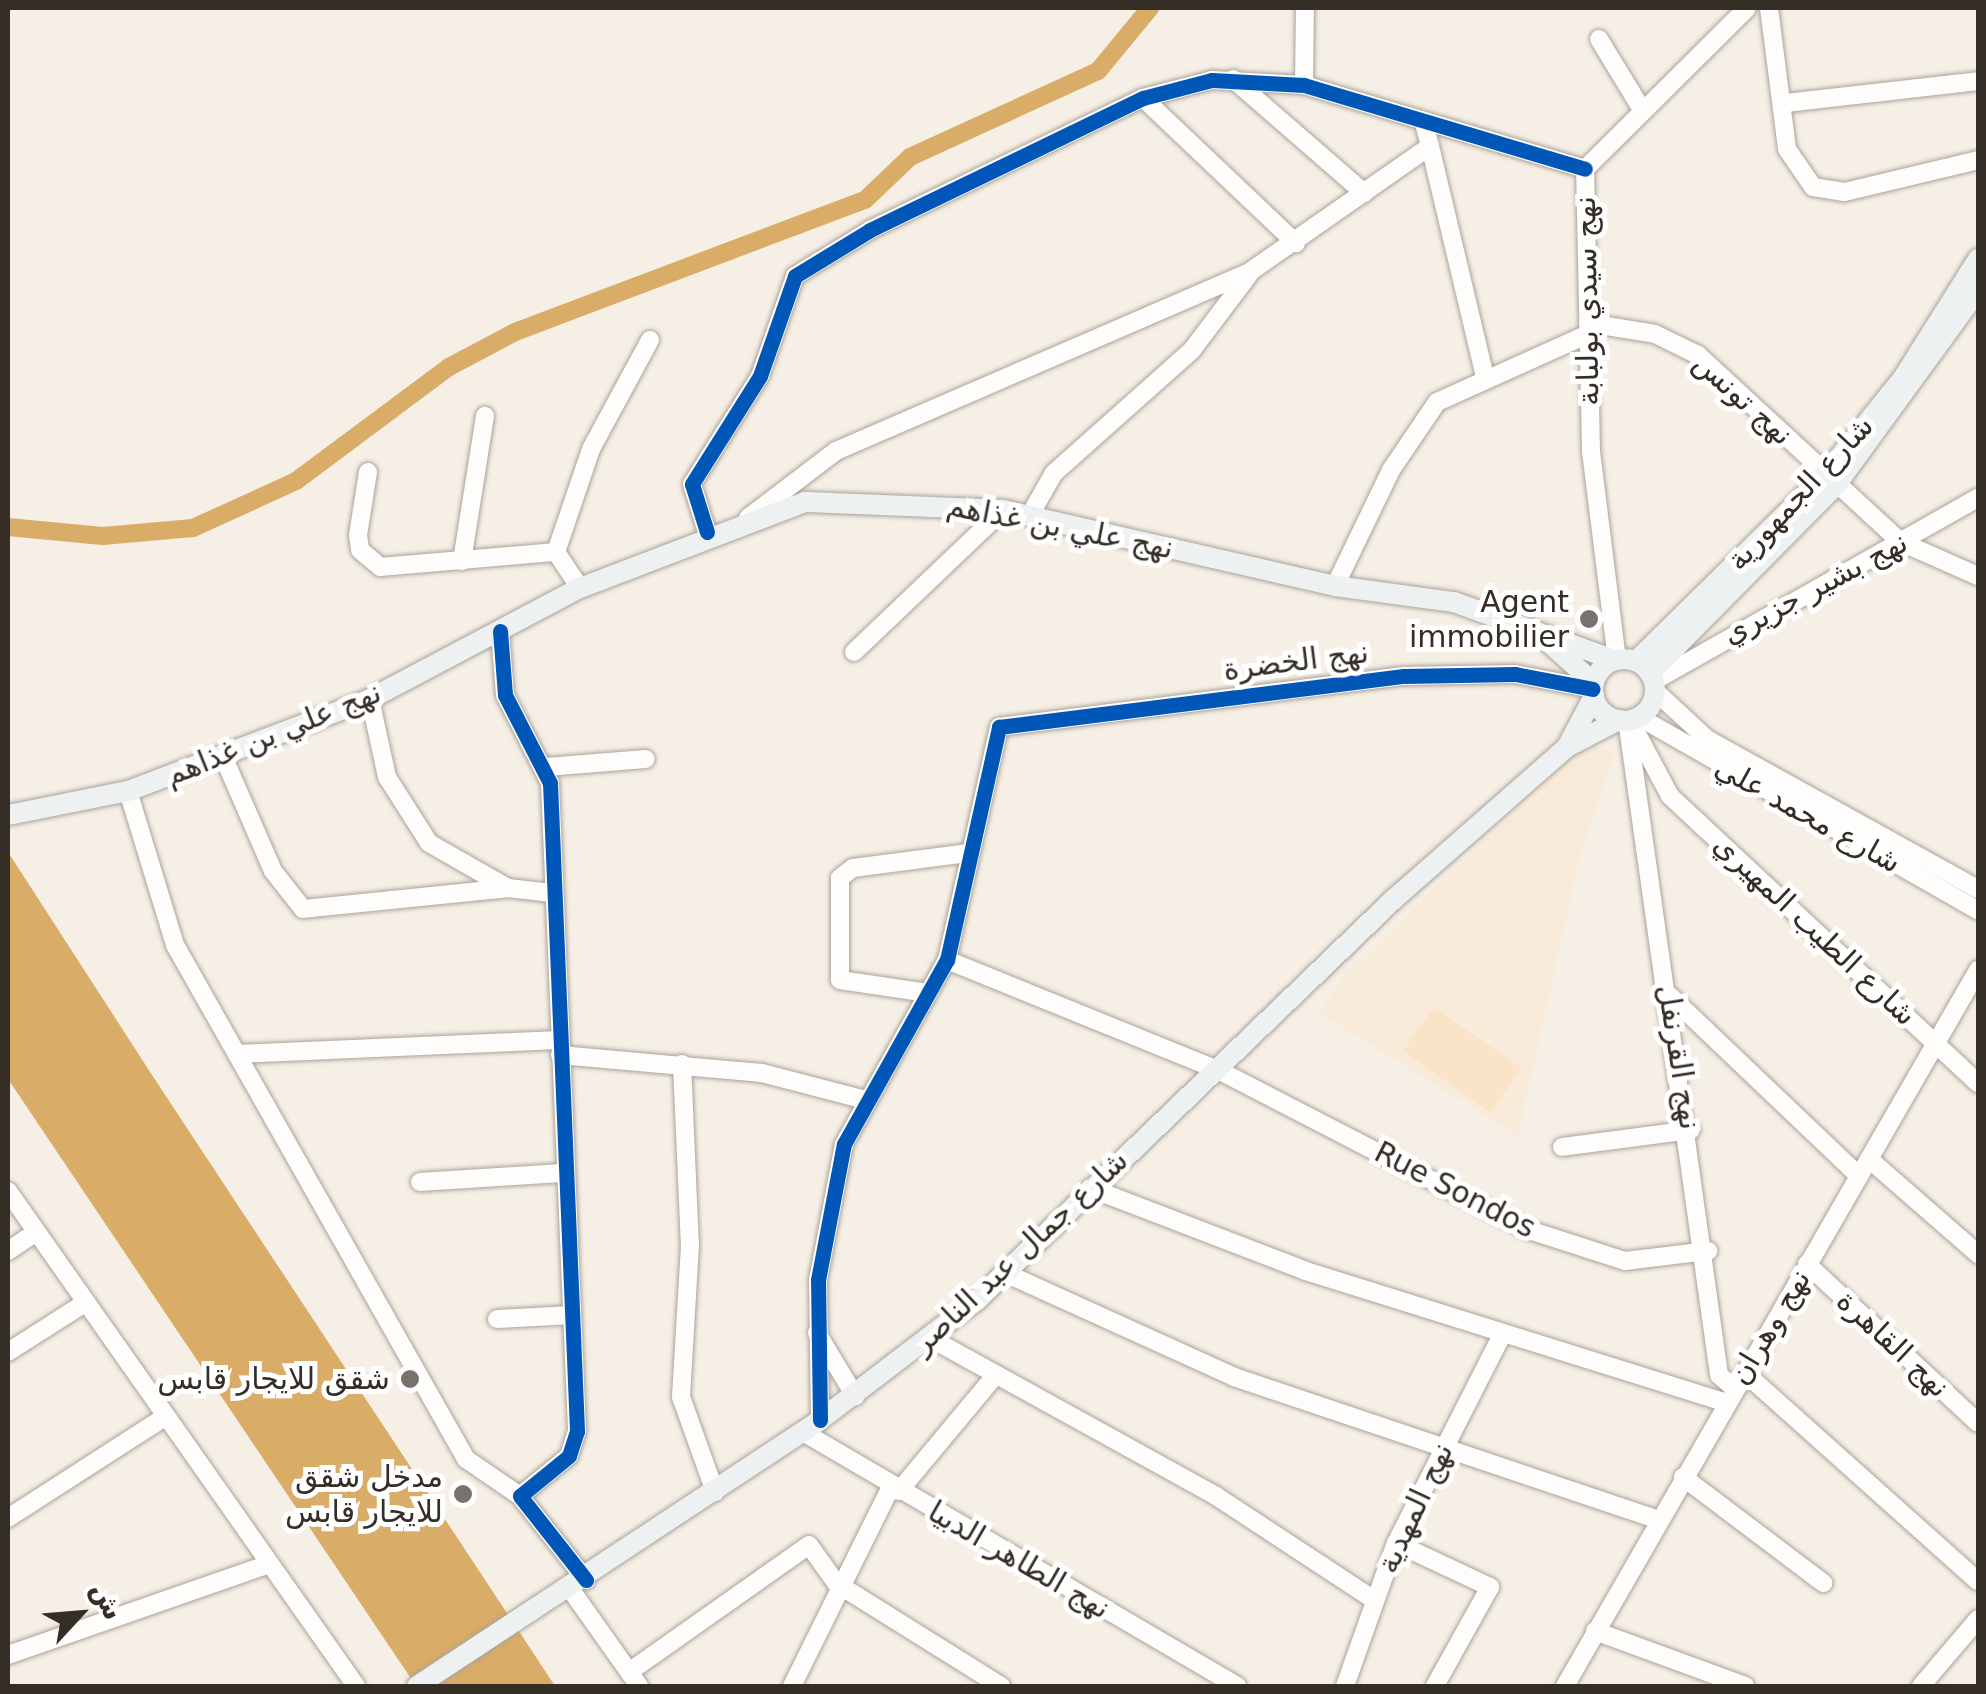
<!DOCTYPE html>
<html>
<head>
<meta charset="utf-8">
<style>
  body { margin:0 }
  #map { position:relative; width:1986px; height:1694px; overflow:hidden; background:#f6efe5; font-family:"DejaVu Sans",Vazirmatn,sans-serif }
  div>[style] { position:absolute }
  .built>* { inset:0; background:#f9ebd9 }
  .green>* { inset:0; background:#fae4c7; transform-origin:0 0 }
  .water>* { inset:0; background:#d9ac68 }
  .canal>* { height:18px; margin:-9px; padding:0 9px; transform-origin:9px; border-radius:9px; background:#d9ac68 }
  .roads { filter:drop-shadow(0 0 2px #a9a39b) drop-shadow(0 0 2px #a9a39b) }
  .minor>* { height:18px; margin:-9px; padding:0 9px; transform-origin:9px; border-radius:9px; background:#fefdfb }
  .major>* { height:20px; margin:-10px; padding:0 10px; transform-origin:10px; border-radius:10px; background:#edf1f2 }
  .major>.ring { margin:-10px; padding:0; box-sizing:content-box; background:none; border:20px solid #edf1f2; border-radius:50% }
  .cycleway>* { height:15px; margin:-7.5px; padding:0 7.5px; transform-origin:7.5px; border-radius:7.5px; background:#0057b8 }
  .dots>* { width:28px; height:28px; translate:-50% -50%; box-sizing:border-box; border:5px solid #fff; border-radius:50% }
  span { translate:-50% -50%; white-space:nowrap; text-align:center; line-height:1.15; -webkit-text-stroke:10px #fff; paint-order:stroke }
  .street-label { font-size:30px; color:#342e27 }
  .poi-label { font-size:30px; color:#342e27 }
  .right { translate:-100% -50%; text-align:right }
  .frame { position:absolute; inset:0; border:10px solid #342e27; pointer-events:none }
  .north { position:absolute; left:30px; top:1564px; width:100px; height:100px; -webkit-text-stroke:8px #fff; paint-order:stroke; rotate:64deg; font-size:28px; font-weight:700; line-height:40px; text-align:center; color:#342e27 }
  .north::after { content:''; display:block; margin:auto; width:35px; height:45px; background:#342e27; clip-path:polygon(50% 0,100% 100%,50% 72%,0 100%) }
</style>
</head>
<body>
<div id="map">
  <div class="built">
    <i style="clip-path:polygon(1584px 745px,1615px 751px,1578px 865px,1518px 1136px,1319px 1013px,1346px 973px)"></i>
  </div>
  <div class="green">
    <i style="left:1434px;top:1007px;width:107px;height:54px;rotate:35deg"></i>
  </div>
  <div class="water">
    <i style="clip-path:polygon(8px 852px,152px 1075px,555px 1686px,416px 1686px,8px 1079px)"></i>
  </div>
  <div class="canal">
    <i style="left:8px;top:527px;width:95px;rotate:5.4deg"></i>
    <i style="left:103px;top:536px;width:90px;rotate:-5.1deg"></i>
    <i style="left:193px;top:528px;width:113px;rotate:-24.5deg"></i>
    <i style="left:296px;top:481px;width:191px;rotate:-36.7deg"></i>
    <i style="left:449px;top:367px;width:75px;rotate:-27.9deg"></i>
    <i style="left:515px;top:332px;width:374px;rotate:-20.7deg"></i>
    <i style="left:865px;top:200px;width:62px;rotate:-43.7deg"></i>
    <i style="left:910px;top:157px;width:207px;rotate:-24.6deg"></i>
    <i style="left:1098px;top:71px;width:82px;rotate:-50.5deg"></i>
  </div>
  <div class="roads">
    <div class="minor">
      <i style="left:1769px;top:8px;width:142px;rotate:82.7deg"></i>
      <i style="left:1787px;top:149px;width:46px;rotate:55.6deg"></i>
      <i style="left:1813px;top:187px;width:32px;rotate:9deg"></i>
      <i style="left:1845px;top:192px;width:137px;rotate:-13.5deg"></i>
      <i style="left:1599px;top:39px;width:81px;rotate:58.7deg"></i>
      <i style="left:1233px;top:79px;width:174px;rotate:41deg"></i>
      <i style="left:1304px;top:85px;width:77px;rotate:-89.3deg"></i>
      <i style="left:1143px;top:98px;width:211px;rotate:43.5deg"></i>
      <i style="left:1786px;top:103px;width:193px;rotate:-6.5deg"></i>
      <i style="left:1430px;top:146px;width:236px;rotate:76.6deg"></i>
      <i style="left:1588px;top:323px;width:68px;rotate:9.3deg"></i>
      <i style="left:1655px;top:334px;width:48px;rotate:26deg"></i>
      <i style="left:1698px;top:355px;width:276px;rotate:42.7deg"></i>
      <i style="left:1901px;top:542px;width:84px;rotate:23.8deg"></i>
      <i style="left:368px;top:472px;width:64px;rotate:99deg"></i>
      <i style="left:358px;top:535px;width:15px;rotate:82deg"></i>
      <i style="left:360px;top:550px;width:26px;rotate:40deg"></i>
      <i style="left:380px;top:567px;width:177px;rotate:-4.9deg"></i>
      <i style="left:1030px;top:515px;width:48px;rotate:-60.3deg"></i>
      <i style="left:1054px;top:473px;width:185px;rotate:-41.7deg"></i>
      <i style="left:1192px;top:350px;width:93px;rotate:-52.9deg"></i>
      <i style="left:748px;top:518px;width:111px;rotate:-37.3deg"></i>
      <i style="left:836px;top:451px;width:452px;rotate:-23.4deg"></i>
      <i style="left:1251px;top:271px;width:218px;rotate:-34.9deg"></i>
      <i style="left:1430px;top:146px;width:20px;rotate:-105deg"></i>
      <i style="left:707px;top:532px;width:50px;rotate:-107.4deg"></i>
      <i style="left:692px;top:484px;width:128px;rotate:-57.8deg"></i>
      <i style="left:760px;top:376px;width:106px;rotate:-70.7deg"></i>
      <i style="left:795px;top:276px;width:88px;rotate:-31.5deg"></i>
      <i style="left:870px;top:230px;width:303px;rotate:-25.8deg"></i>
      <i style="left:1143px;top:98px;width:71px;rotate:-14.6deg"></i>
      <i style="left:1212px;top:80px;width:92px;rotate:3.1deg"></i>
      <i style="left:1304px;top:85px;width:293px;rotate:16.6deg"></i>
      <i style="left:462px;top:561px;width:147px;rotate:-81deg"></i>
      <i style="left:1335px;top:586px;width:129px;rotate:-64.2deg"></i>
      <i style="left:1391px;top:470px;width:82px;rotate:-55.9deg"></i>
      <i style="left:1437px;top:402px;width:161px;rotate:-24.2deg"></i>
      <i style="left:580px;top:588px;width:43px;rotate:-123.7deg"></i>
      <i style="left:556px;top:552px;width:109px;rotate:-71.2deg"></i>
      <i style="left:591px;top:449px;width:124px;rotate:-61.6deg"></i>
      <i style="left:500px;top:631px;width:64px;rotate:85.5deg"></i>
      <i style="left:505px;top:695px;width:99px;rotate:62.9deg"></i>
      <i style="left:550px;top:783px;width:649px;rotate:87.61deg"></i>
      <i style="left:577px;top:1431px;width:26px;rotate:108deg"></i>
      <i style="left:569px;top:1456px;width:63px;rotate:140.8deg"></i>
      <i style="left:520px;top:1496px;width:107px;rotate:51.8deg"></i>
      <i style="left:854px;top:652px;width:206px;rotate:-43.6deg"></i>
      <i style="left:1617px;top:660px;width:211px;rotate:-97.1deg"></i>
      <i style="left:1591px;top:451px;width:282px;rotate:-91.2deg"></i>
      <i style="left:1585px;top:169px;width:228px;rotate:-44.8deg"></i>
      <i style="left:1654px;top:681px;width:372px;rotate:-29.5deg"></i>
      <i style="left:1655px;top:691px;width:71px;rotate:42.7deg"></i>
      <i style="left:1707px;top:739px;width:310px;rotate:29deg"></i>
      <i style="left:370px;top:699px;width:80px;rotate:77.7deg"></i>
      <i style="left:387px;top:777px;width:78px;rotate:57.5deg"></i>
      <i style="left:429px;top:843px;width:91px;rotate:29.7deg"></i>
      <i style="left:508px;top:888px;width:44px;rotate:6.5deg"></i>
      <i style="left:1639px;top:717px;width:390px;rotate:29.7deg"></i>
      <i style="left:1627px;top:720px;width:661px;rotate:82deg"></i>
      <i style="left:1719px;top:1375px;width:20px;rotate:41deg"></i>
      <i style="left:1636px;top:732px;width:72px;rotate:62deg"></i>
      <i style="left:1670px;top:796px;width:421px;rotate:43deg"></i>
      <i style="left:223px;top:756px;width:125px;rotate:66.5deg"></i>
      <i style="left:273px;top:871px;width:48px;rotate:51.7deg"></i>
      <i style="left:303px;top:909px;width:206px;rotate:-5.8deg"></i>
      <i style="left:546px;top:767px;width:100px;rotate:-4.6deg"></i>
      <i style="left:128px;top:791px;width:161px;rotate:73deg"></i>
      <i style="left:175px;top:945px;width:591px;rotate:60.48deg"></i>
      <i style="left:466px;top:1459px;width:65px;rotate:34.4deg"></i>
      <i style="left:947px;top:960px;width:290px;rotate:22.1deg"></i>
      <i style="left:1216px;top:1069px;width:349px;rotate:27.3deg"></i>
      <i style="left:1526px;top:1229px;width:104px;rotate:17.9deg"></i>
      <i style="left:1625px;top:1261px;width:84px;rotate:-6.9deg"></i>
      <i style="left:928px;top:993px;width:89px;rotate:-171.6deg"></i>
      <i style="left:840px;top:980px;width:102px;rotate:-90deg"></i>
      <i style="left:840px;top:878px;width:16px;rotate:-38deg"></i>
      <i style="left:853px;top:868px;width:117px;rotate:-7.4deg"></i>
      <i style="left:1670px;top:996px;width:261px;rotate:43.6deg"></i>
      <i style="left:237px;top:1054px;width:322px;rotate:-2.5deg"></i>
      <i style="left:560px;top:1055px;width:203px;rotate:5.1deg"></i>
      <i style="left:762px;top:1073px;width:107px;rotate:14.6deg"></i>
      <i style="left:682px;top:1064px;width:181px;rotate:87.5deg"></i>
      <i style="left:690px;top:1245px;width:152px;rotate:93.4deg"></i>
      <i style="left:681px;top:1397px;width:101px;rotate:70.3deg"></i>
      <i style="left:1562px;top:1147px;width:130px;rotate:-7.5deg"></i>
      <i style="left:1869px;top:1159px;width:145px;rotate:41.1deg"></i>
      <i style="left:420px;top:1182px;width:145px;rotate:-3.6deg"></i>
      <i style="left:1090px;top:1188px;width:231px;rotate:21deg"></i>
      <i style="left:1306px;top:1271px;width:439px;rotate:17.4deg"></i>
      <i style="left:8px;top:1191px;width:605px;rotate:54.89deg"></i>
      <i style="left:8px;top:1251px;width:34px;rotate:-34deg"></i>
      <i style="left:1807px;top:1264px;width:233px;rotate:42.9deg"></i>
      <i style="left:1005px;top:1273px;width:252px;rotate:24.4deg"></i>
      <i style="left:1234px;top:1377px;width:448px;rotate:18.6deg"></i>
      <i style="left:497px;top:1319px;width:75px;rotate:-3.1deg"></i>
      <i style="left:817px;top:1333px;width:74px;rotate:58.9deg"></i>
      <i style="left:930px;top:1338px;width:327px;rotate:28.9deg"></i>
      <i style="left:1216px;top:1496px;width:188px;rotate:33.3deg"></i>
      <i style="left:8px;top:1352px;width:91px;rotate:-32.5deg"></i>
      <i style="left:1745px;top:1373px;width:312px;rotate:41.8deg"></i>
      <i style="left:820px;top:1420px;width:140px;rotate:-90.8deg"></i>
      <i style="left:818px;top:1280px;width:138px;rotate:-79.2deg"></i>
      <i style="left:844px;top:1144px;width:211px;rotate:-60.8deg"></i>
      <i style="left:947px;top:960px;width:239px;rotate:-77.4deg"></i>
      <i style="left:999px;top:727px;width:408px;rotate:-7.2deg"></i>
      <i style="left:1404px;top:676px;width:111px;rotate:-1deg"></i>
      <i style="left:1515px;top:674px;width:79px;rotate:10.9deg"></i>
      <i style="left:803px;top:1432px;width:503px;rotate:30.34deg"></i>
      <i style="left:1683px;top:1477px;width:176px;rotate:37.1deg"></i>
      <i style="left:899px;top:1491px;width:147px;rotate:-50.2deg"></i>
      <i style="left:8px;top:1518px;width:184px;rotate:-32.8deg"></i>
      <i style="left:1396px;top:1543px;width:104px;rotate:25.1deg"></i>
      <i style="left:1490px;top:1587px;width:113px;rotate:119.1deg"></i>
      <i style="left:571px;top:1590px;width:118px;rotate:54.7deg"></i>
      <i style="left:1595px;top:1631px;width:160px;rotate:20.1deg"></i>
      <i style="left:8px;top:1655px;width:274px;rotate:-19.2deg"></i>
      <i style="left:629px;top:1672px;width:220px;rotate:-35.2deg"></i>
      <i style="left:809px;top:1545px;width:47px;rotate:54.6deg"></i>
      <i style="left:836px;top:1583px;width:195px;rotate:32deg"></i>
      <i style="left:792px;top:1686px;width:222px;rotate:-63.6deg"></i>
      <i style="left:1345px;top:1686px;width:152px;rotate:-70.4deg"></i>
      <i style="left:1396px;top:1543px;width:231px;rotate:-63deg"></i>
      <i style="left:1565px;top:1686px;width:827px;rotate:-60.02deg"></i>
      <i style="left:1921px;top:1686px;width:88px;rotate:-49.6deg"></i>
    </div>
    <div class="major">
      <i style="left:1545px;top:639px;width:66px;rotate:41.9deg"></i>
      <i class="ring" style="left:1593px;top:659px;width:42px;height:42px"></i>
      <i style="left:1636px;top:661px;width:265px;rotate:-44.5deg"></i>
      <i style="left:1825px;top:475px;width:124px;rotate:-51.2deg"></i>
      <i style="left:1903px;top:378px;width:141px;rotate:-57.8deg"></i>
      <i style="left:1650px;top:673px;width:264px;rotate:-45.3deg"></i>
      <i style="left:1836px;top:485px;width:241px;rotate:-53.9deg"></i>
      <i style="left:1567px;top:747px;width:58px;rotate:-62.1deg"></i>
      <i style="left:8px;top:815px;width:122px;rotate:-11.3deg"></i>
      <i style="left:128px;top:791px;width:259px;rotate:-20.8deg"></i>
      <i style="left:370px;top:699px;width:238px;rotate:-27.9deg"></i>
      <i style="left:580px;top:588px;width:241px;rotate:-20.9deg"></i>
      <i style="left:805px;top:502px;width:198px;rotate:2.3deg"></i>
      <i style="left:1003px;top:510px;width:341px;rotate:12.9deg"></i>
      <i style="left:1335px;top:586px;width:120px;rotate:7.7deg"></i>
      <i style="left:1454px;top:602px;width:170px;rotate:19.9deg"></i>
      <i style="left:417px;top:1686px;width:483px;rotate:-33.4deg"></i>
      <i style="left:820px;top:1420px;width:198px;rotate:-37.4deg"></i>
      <i style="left:977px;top:1300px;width:577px;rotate:-43.88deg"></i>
      <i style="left:1393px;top:900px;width:232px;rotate:-41.3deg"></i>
      <i style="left:1567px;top:747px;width:59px;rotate:-27.4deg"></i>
    </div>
  </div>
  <div class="cycleway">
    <i style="left:707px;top:532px;width:50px;rotate:-107.4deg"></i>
    <i style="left:692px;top:484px;width:128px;rotate:-57.8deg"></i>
    <i style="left:760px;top:376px;width:106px;rotate:-70.7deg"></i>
    <i style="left:795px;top:276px;width:88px;rotate:-31.5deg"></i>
    <i style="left:870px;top:230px;width:303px;rotate:-25.8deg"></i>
    <i style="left:1143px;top:98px;width:71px;rotate:-14.6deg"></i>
    <i style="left:1212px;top:80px;width:92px;rotate:3.1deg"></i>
    <i style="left:1304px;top:85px;width:293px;rotate:16.6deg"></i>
    <i style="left:500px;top:631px;width:64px;rotate:85.5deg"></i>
    <i style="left:505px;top:695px;width:99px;rotate:62.9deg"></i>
    <i style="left:550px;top:783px;width:649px;rotate:87.61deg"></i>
    <i style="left:577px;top:1431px;width:26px;rotate:108deg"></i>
    <i style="left:569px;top:1456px;width:63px;rotate:140.8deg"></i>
    <i style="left:520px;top:1496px;width:107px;rotate:51.8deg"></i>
    <i style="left:820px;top:1420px;width:140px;rotate:-90.8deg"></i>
    <i style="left:818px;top:1280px;width:138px;rotate:-79.2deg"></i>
    <i style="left:844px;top:1144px;width:211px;rotate:-60.8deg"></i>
    <i style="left:947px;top:960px;width:239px;rotate:-77.4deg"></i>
    <i style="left:999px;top:727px;width:408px;rotate:-7.2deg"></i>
    <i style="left:1404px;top:676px;width:111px;rotate:-1deg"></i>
    <i style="left:1515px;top:674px;width:79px;rotate:10.9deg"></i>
  </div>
  <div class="dots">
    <i style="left:1589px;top:619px;background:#78726a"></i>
    <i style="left:410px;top:1379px;background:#78726a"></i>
    <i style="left:463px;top:1494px;background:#78726a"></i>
  </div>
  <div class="street-label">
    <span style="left:1587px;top:301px;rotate:-91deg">نهج سيدي بولبابة</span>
    <span style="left:1743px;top:399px;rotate:42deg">نهج تونس</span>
    <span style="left:1800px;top:493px;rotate:-47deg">شارع الجمهورية</span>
    <span style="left:1060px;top:527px;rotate:11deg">نهج علي بن غذاهم</span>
    <span style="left:1815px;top:588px;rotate:-28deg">نهج بشير جزيري</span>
    <span style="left:1296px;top:661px;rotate:-7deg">نهج الخضرة</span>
    <span style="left:273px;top:734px;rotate:-22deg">نهج علي بن غذاهم</span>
    <span style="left:1808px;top:815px;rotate:29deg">شارع محمد علي</span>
    <span style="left:1815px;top:930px;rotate:43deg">شارع الطيب المهيري</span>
    <span style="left:1679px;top:1057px;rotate:81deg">نهج القرنفل</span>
    <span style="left:1455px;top:1190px;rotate:27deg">Rue Sondos</span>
    <span style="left:1020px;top:1252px;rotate:-43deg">شارع جمال عبد الناصر</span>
    <span style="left:1770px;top:1327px;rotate:-59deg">نهج وهران</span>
    <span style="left:1893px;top:1344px;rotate:43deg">نهج القاهرة</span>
    <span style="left:1415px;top:1508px;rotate:-65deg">نهج المهدية</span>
    <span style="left:1019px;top:1560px;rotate:30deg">نهج الطاهر الدبيا</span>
  </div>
  <div class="poi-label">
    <span class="right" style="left:1569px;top:619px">Agent<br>immobilier</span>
    <span class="right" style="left:390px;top:1379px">شقق للايجار قابس</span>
    <span class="right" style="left:443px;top:1494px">مدخل شقق<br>للايجار قابس</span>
  </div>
  <div class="frame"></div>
  <div class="north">ش</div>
</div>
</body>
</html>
